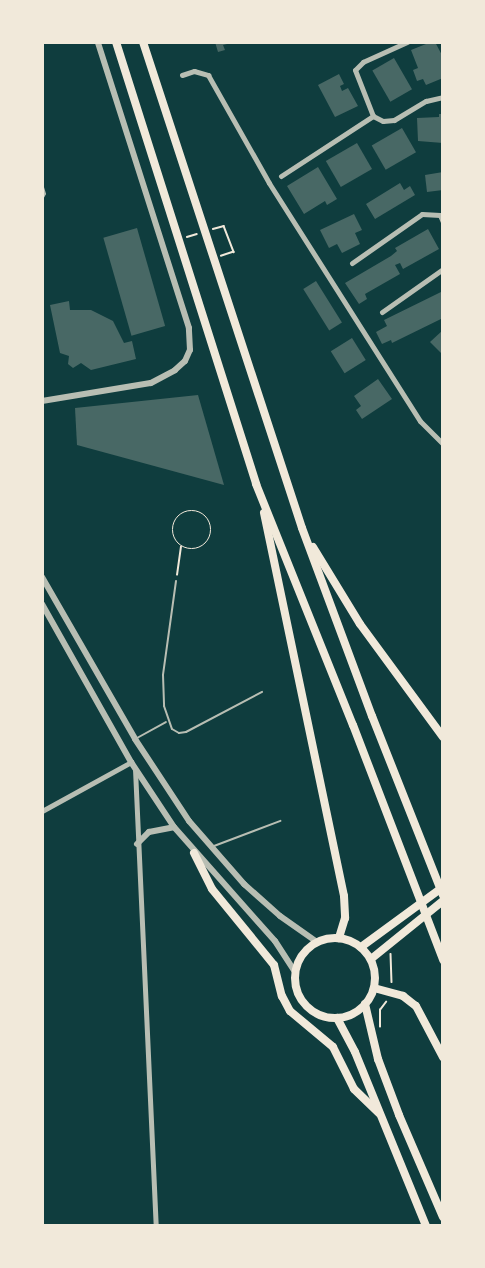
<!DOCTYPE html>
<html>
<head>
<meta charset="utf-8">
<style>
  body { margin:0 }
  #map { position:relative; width:485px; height:1268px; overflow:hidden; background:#0f3d3e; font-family:Quicksand,sans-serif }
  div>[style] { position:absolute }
  .building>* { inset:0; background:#486865; transform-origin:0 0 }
  .path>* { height:1.5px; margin:-0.75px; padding:0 0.75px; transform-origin:0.75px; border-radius:0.75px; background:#f1e9da }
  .path>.ring { margin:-0.75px; padding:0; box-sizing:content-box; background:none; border:1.5px solid #f1e9da; border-radius:50% }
  .service>* { height:2px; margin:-1px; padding:0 1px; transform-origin:1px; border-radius:1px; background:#b8beb3 }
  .minor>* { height:5px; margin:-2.5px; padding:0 2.5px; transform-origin:2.5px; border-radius:2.5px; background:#b8beb3 }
  .tertiary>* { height:6px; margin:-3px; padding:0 3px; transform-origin:3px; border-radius:3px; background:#b8beb3 }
  .secondary>* { height:8px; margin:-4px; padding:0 4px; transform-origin:4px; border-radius:4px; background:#f1e9da }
  .secondary>.ring { margin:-4px; padding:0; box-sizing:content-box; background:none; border:8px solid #f1e9da; border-radius:50% }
  .trunk>* { height:8px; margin:-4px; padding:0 4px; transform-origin:4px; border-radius:4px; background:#f1e9da }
  span { translate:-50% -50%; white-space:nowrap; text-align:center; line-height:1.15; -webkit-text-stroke:4.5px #f1e9da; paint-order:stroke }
  .frame { position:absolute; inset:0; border:44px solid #f1e9da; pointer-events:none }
</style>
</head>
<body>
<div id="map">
  <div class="building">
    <i style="clip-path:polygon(215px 42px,231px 42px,231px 43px,223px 45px,225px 50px,218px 52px)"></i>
    <i style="clip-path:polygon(431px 42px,435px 42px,443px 57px,443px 78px,426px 85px,423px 79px,417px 81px,413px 70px,418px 68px,411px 50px)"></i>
    <i style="left:394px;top:58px;width:36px;height:25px;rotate:60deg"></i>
    <i style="clip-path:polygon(339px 74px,344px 84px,340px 86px,342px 91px,348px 88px,358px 106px,335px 117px,318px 85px)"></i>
    <i style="clip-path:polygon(439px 114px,443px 114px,443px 143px,418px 141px,417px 118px,439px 117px)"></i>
    <i style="left:402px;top:128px;width:28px;height:35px;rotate:60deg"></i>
    <i style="left:357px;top:143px;width:30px;height:36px;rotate:60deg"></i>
    <i style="clip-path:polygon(318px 167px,337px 199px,327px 205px,325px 201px,304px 214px,287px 186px)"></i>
    <i style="clip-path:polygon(443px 172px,443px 190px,427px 192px,425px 175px)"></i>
    <i style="clip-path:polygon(400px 183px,404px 190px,410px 186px,415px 195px,375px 219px,366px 204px)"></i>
    <i style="clip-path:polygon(354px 214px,362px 230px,355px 233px,360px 244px,342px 253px,337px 244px,329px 248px,320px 230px)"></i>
    <i style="left:137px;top:228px;width:102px;height:35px;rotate:74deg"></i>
    <i style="clip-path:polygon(428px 229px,439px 249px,403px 269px,400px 263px,395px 265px,400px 274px,365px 294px,367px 299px,359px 304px,345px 283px,391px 256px,397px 251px,395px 248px)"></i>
    <i style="left:316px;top:281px;width:49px;height:15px;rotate:58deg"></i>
    <i style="clip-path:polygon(443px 291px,443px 318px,392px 343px,391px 340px,382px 344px,376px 332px,387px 326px,384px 320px)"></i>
    <i style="clip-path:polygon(69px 301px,70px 310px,91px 310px,113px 321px,124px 343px,132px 341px,136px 359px,91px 370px,81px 363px,73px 368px,68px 364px,69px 356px,60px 353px,50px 305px)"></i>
    <i style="clip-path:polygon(443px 330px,443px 355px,430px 342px)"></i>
    <i style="left:352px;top:338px;width:26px;height:25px;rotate:58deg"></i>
    <i style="clip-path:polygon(378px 379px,392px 399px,362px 419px,356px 410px,361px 406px,354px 396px)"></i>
    <i style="clip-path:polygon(198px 395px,224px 485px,77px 445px,75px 408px)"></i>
  </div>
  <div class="path">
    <i style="left:213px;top:229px;width:11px;rotate:-15deg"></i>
    <i style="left:224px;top:226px;width:28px;rotate:69deg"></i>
    <i style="left:234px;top:252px;width:13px;rotate:162deg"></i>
    <i style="left:187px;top:237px;width:10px;rotate:-17deg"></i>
    <i class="ring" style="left:173px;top:511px;width:36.5px;height:36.5px"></i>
    <i style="left:177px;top:575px;width:28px;rotate:-82deg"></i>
    <i style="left:391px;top:954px;width:28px;rotate:88deg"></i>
    <i style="left:380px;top:1027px;width:17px;rotate:-90deg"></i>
    <i style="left:380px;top:1010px;width:10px;rotate:-53deg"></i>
  </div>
  <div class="service">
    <i style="left:42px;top:184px;width:10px;rotate:73deg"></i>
    <i style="left:45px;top:194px;width:6px;rotate:121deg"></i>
    <i style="left:176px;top:581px;width:95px;rotate:97.9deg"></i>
    <i style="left:163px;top:675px;width:31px;rotate:88deg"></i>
    <i style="left:164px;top:706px;width:24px;rotate:71deg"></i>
    <i style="left:172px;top:729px;width:8px;rotate:30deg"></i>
    <i style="left:179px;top:733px;width:7px;rotate:-8deg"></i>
    <i style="left:186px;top:732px;width:86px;rotate:-27.8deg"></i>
    <i style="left:137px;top:738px;width:33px;rotate:-29deg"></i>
    <i style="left:214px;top:846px;width:71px;rotate:-20.7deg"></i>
  </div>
  <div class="minor">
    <i style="left:407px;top:42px;width:48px;rotate:155.6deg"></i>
    <i style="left:363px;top:62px;width:11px;rotate:135deg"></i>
    <i style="left:355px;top:70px;width:49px;rotate:68.6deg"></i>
    <i style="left:373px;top:116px;width:11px;rotate:27deg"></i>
    <i style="left:383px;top:121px;width:11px;rotate:-5deg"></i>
    <i style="left:394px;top:120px;width:37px;rotate:-31deg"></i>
    <i style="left:426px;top:101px;width:17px;rotate:-13deg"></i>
    <i style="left:182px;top:75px;width:13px;rotate:-18deg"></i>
    <i style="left:194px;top:71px;width:15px;rotate:16deg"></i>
    <i style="left:208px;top:75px;width:124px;rotate:60.5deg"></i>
    <i style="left:269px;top:183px;width:282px;rotate:57.6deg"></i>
    <i style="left:420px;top:421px;width:33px;rotate:45deg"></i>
    <i style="left:281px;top:176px;width:110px;rotate:-33.1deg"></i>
    <i style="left:352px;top:263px;width:85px;rotate:-35deg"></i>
    <i style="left:422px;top:214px;width:18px;rotate:3deg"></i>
    <i style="left:440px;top:215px;width:8px;rotate:67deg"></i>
    <i style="left:382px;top:312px;width:75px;rotate:-35.2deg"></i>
    <i style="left:135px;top:769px;width:457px;rotate:87.4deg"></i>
    <i style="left:42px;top:811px;width:102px;rotate:-28.8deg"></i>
  </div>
  <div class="tertiary">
    <i style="left:42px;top:401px;width:110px;rotate:-9.4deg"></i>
    <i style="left:151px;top:383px;width:27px;rotate:-28deg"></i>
    <i style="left:175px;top:370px;width:13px;rotate:-42deg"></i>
    <i style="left:185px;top:361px;width:12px;rotate:-66deg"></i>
    <i style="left:190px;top:350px;width:22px;rotate:-93deg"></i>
    <i style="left:189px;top:328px;width:300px;rotate:-107.7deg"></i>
    <i style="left:42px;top:577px;width:187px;rotate:60.1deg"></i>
    <i style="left:135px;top:739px;width:98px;rotate:56.6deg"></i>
    <i style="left:189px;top:821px;width:84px;rotate:48.9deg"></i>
    <i style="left:244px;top:884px;width:48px;rotate:41.6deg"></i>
    <i style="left:280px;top:916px;width:45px;rotate:35.1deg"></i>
    <i style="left:42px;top:604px;width:181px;rotate:60.6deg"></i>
    <i style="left:131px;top:762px;width:78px;rotate:56.5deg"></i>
    <i style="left:174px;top:827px;width:152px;rotate:48.5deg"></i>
    <i style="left:275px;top:941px;width:37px;rotate:57deg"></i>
    <i style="left:137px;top:844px;width:17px;rotate:-45deg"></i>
    <i style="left:149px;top:832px;width:25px;rotate:-11deg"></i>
  </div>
  <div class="secondary">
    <i style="left:194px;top:853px;width:40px;rotate:63.4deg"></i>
    <i style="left:212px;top:889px;width:98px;rotate:50.8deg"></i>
    <i style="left:274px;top:965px;width:32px;rotate:76deg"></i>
    <i style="left:282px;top:996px;width:17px;rotate:62deg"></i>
    <i style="left:290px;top:1011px;width:56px;rotate:39.9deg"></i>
    <i style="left:333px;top:1047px;width:47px;rotate:63.4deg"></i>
    <i style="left:354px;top:1089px;width:35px;rotate:44deg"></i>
    <i class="ring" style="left:295px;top:938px;width:72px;height:72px"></i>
    <i style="left:361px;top:947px;width:102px;rotate:-36.2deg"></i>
    <i style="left:371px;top:959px;width:92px;rotate:-38.9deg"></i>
    <i style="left:365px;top:1004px;width:57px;rotate:76.7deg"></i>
    <i style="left:378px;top:1059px;width:60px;rotate:69.4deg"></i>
    <i style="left:399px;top:1115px;width:111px;rotate:66.7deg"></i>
    <i style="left:337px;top:1018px;width:38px;rotate:62deg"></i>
    <i style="left:355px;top:1052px;width:188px;rotate:67.8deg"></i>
  </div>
  <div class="trunk">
    <i style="left:116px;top:42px;width:464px;rotate:72.4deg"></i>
    <i style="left:256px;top:484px;width:260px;rotate:68.1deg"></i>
    <i style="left:353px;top:725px;width:252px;rotate:69deg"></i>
    <i style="left:143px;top:42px;width:511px;rotate:71.88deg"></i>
    <i style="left:302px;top:528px;width:201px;rotate:69.6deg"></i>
    <i style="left:372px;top:716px;width:193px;rotate:68.4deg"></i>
    <i style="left:264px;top:513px;width:391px;rotate:78.2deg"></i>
    <i style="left:344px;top:896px;width:22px;rotate:87deg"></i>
    <i style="left:345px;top:918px;width:21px;rotate:107deg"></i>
    <i style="left:313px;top:547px;width:90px;rotate:58.6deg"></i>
    <i style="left:360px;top:624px;width:140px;rotate:53.7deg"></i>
    <i style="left:374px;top:988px;width:30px;rotate:15deg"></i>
    <i style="left:403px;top:996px;width:16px;rotate:38deg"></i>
    <i style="left:416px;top:1006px;width:58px;rotate:62.1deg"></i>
  </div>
  <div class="frame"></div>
</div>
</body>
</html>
